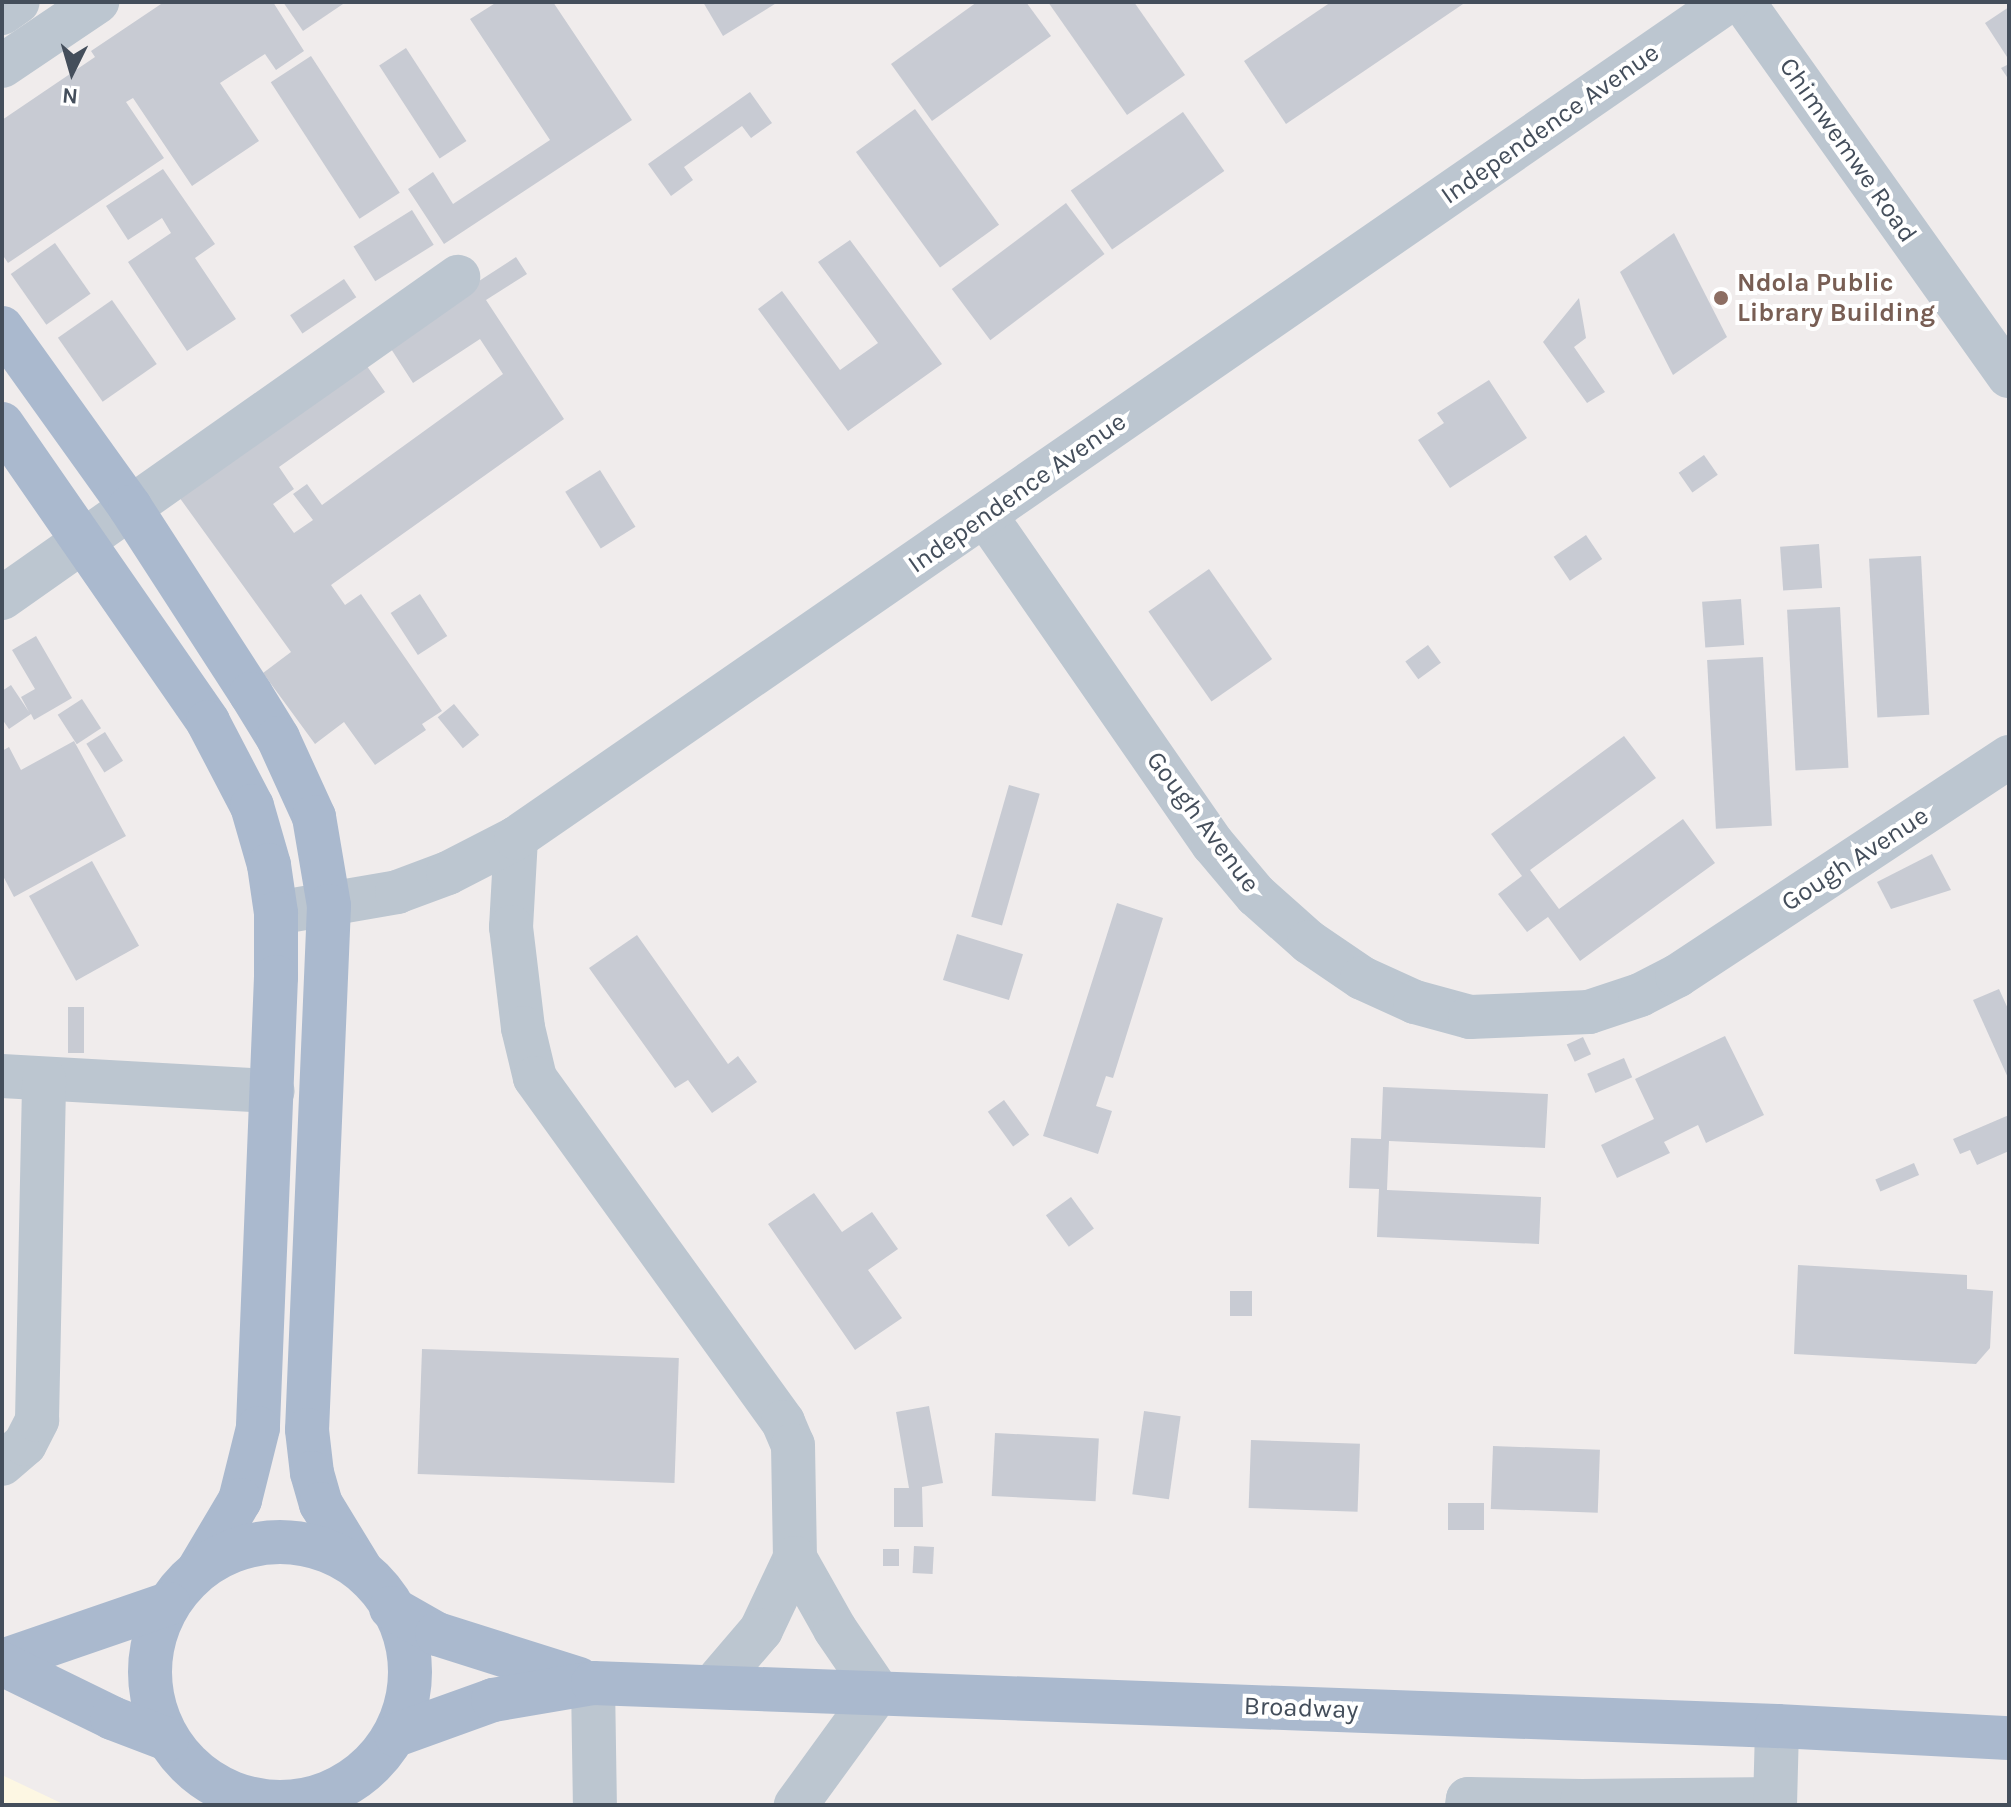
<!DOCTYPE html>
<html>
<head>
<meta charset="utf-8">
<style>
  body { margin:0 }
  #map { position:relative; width:2011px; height:1807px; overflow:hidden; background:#f0ecec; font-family:Karla,sans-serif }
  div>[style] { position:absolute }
  .commercial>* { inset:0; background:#fdf7e3 }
  .building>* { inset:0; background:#c8cbd3; transform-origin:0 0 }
  .minor>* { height:44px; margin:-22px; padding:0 22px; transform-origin:22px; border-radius:22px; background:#bcc6d0 }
  .major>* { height:44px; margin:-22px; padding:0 22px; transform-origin:22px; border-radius:22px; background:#aab9ce }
  .major>.ring { margin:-22px; padding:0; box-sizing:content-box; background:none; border:44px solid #aab9ce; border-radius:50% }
  .dots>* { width:22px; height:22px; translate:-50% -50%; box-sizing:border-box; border:4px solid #fff; border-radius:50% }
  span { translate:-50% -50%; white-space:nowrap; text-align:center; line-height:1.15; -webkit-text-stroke:8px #fff; paint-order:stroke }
  .street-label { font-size:26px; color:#444e5b }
  .education-label { font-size:26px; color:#785e54; font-weight:700 }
  .left { translate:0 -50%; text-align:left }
  .frame { position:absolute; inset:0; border:4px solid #444e5b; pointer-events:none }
  .north { position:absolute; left:32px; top:32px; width:80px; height:80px; -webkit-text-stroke:6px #fff; paint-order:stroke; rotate:185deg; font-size:22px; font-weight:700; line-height:32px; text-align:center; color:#444e5b }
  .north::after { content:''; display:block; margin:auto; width:28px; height:36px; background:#444e5b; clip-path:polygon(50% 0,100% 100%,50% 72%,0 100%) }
</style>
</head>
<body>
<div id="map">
  <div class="commercial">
    <i style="clip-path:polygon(2px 1775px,61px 1803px,64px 1805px,2px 1805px)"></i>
  </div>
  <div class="building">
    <i style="clip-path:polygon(164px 2px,273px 2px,304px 51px,276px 70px,265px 54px,220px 83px,259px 141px,192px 186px,133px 98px,126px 102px,164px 158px,8px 263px,2px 254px,2px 120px,95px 57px,91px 51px)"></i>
    <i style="clip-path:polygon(283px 2px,346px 2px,303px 31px)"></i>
    <i style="clip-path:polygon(497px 2px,553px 2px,632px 120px,444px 244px,408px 189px,433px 172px,453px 204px,550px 140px,470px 19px)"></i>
    <i style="clip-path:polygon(703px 2px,778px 2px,723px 36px)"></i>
    <i style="clip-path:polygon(977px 2px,1026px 2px,1051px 36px,932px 121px,891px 64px)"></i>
    <i style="clip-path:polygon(1048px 2px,1134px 2px,1185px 75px,1127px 115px)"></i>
    <i style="clip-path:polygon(1331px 2px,1466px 2px,1286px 124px,1244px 61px)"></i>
    <i style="clip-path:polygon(2009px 7px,2009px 60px,1985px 23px)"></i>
    <i style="left:406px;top:48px;width:111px;height:32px;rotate:57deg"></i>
    <i style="left:311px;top:56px;width:163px;height:48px;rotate:57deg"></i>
    <i style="clip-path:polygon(2009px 64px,2009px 80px,2001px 68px)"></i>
    <i style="clip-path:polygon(750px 92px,772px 123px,751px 138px,742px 126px,684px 167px,693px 180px,671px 196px,648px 164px)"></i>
    <i style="left:915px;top:109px;width:143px;height:73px;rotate:54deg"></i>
    <i style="left:1183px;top:112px;width:72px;height:137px;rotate:55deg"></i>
    <i style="clip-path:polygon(163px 169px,215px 244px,195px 258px,236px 319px,187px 351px,128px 262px,171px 233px,162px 218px,128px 240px,106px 206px)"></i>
    <i style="left:1066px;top:203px;width:64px;height:143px;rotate:53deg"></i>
    <i style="left:412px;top:210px;width:41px;height:69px;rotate:58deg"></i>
    <i style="clip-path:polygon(1674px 233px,1727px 337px,1673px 375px,1620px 272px)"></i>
    <i style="clip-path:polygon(850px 240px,942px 364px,848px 431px,758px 309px,782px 291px,840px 370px,878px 343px,818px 262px)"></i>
    <i style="left:55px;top:243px;width:62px;height:54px;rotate:55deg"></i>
    <i style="clip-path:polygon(516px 257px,527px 274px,486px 300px,564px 419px,331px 585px,345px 605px,361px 594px,442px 711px,422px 724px,426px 730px,375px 765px,344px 722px,315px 744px,263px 673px,291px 652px,174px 490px,362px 359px,385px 392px,279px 467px,294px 489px,273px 504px,294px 533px,313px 520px,293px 494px,307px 484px,322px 505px,503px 374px,480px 339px,413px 383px,386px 341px)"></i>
    <i style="left:344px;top:279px;width:22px;height:65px;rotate:56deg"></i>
    <i style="clip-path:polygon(1579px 298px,1586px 338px,1574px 347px,1605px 392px,1587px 403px,1543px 342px)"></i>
    <i style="left:112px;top:300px;width:78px;height:66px;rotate:55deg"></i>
    <i style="clip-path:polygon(1489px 380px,1527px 438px,1450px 488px,1418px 440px,1444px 423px,1437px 413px)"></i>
    <i style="left:1704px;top:455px;width:24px;height:31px;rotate:55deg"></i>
    <i style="left:600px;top:470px;width:67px;height:41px;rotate:58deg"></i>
    <i style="left:1586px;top:535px;width:29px;height:39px;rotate:56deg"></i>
    <i style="left:1819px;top:544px;width:44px;height:39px;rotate:86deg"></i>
    <i style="left:1921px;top:556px;width:159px;height:52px;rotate:87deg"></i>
    <i style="left:1209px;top:569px;width:110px;height:74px;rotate:55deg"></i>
    <i style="left:420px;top:594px;width:50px;height:35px;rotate:57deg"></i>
    <i style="left:1741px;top:599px;width:46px;height:39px;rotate:86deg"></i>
    <i style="left:1840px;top:607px;width:161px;height:53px;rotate:87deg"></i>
    <i style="clip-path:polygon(36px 636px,72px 698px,34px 720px,31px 714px,9px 729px,2px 719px,2px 691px,11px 685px,29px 712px,21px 697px,35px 689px,12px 650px)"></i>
    <i style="left:1428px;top:645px;width:22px;height:28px;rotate:54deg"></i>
    <i style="left:1763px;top:657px;width:169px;height:56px;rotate:87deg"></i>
    <i style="left:82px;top:699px;width:35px;height:29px;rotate:57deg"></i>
    <i style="left:454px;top:704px;width:40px;height:21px;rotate:51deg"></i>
    <i style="left:105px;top:732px;width:34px;height:22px;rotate:58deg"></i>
    <i style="clip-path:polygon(1624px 736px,1656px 778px,1530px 870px,1559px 909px,1683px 819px,1715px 863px,1580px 961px,1548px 917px,1527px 932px,1498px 894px,1522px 876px,1491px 834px)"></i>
    <i style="clip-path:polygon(74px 741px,126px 836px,14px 897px,2px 874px,2px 751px,9px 747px,21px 770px)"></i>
    <i style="left:1009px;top:785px;width:32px;height:137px;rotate:16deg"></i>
    <i style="clip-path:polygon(1932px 854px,1951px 890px,1891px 909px,1877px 882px)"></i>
    <i style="left:92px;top:861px;width:97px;height:72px;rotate:61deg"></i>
    <i style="clip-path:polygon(1117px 903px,1163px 918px,1113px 1078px,1106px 1076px,1096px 1106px,1112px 1111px,1098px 1154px,1043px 1136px)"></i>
    <i style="left:957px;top:934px;width:69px;height:48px;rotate:17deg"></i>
    <i style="clip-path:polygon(637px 935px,728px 1064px,738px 1056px,757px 1082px,712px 1113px,688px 1080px,675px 1088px,589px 968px)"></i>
    <i style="clip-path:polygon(1999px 989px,2009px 1011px,2009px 1080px,1973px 1000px)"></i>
    <i style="left:68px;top:1007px;width:16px;height:46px"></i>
    <i style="clip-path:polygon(1725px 1036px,1764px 1115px,1706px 1143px,1698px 1125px,1664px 1142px,1670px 1153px,1617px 1178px,1601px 1145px,1654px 1119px,1635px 1079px)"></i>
    <i style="left:1583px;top:1037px;width:19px;height:18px;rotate:65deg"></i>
    <i style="left:1624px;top:1058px;width:21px;height:40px;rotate:67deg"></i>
    <i style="clip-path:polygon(1383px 1087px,1548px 1094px,1545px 1148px,1389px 1141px,1387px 1190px,1541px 1197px,1539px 1244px,1377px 1237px,1379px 1189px,1349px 1188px,1351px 1138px,1381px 1139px)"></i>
    <i style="left:1004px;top:1100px;width:43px;height:20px;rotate:54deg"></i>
    <i style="clip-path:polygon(2009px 1115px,2009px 1151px,1977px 1165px,1970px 1150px,1960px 1154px,1953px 1139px)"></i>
    <i style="left:1914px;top:1163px;width:13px;height:42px;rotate:67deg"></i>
    <i style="clip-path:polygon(814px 1193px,842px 1232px,872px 1212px,898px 1249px,868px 1270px,902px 1318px,855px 1350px,768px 1224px)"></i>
    <i style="left:1071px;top:1197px;width:39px;height:31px;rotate:54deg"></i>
    <i style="clip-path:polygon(1798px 1265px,1967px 1275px,1967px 1289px,1993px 1291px,1990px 1348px,1976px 1364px,1794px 1354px)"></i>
    <i style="left:1230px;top:1291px;width:22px;height:25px"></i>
    <i style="left:422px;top:1349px;width:257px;height:125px;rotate:2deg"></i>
    <i style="clip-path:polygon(929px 1406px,943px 1483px,922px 1487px,923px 1527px,894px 1527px,894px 1488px,909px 1488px,896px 1412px)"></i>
    <i style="left:1144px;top:1411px;width:37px;height:84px;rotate:8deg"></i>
    <i style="left:995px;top:1433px;width:104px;height:63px;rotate:3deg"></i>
    <i style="left:1251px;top:1440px;width:109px;height:68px;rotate:2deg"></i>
    <i style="left:1493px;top:1446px;width:107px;height:63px;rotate:2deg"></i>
    <i style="left:1484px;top:1503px;width:27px;height:36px;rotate:90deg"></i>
    <i style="left:914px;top:1546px;width:20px;height:27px;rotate:3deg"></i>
    <i style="left:883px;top:1549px;width:16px;height:17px"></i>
  </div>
  <div class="minor">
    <i style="left:1743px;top:2px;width:459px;rotate:54.6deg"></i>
    <i style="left:2px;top:13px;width:19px;rotate:-35deg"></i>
    <i style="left:2px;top:66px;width:115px;rotate:-34deg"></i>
    <i style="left:985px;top:515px;width:400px;rotate:55.3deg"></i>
    <i style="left:1213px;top:844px;width:67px;rotate:49.9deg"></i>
    <i style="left:1256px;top:895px;width:71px;rotate:41.6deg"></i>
    <i style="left:1309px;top:942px;width:64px;rotate:34.2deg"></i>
    <i style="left:1362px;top:978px;width:58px;rotate:24.4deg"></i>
    <i style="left:1415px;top:1002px;width:57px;rotate:15.3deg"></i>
    <i style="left:1470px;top:1017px;width:119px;rotate:-2.4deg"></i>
    <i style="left:1589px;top:1012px;width:54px;rotate:-18.4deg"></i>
    <i style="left:1640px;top:995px;width:42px;rotate:-27.2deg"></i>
    <i style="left:1677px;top:976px;width:398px;rotate:-33.4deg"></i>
    <i style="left:2px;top:598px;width:558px;rotate:-35.14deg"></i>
    <i style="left:516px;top:838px;width:89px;rotate:93.2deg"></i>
    <i style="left:511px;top:927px;width:102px;rotate:83.2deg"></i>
    <i style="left:523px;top:1028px;width:51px;rotate:76.5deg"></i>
    <i style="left:535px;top:1078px;width:424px;rotate:54.2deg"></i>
    <i style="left:783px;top:1422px;width:25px;rotate:67deg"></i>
    <i style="left:793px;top:1445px;width:113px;rotate:89deg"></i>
    <i style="left:795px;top:1558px;width:80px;rotate:115.3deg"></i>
    <i style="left:761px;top:1630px;width:72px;rotate:130.5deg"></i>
    <i style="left:276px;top:913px;width:123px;rotate:-9.8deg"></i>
    <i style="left:397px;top:892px;width:54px;rotate:-20.4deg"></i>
    <i style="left:448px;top:873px;width:76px;rotate:-27.2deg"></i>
    <i style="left:516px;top:838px;width:1472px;rotate:-34.62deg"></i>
    <i style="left:2px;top:1076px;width:271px;rotate:3.2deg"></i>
    <i style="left:2px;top:1464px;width:30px;rotate:-41deg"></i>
    <i style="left:25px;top:1444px;width:27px;rotate:-63deg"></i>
    <i style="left:37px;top:1420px;width:341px;rotate:-88.8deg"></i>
    <i style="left:795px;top:1558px;width:81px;rotate:60.6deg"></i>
    <i style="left:835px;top:1629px;width:76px;rotate:55.7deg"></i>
    <i style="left:878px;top:1692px;width:140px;rotate:126deg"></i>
    <i style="left:593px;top:1683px;width:122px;rotate:89.1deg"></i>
    <i style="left:1467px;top:1805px;width:6px;rotate:-81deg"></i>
    <i style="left:1468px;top:1799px;width:114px;rotate:1deg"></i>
    <i style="left:1581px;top:1805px;width:4px;rotate:-76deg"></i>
    <i style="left:1582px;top:1801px;width:193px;rotate:-0.6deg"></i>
    <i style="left:1775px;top:1805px;width:79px;rotate:-88.5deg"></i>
  </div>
  <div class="major">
    <i style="left:2px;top:328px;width:220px;rotate:54.4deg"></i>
    <i style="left:130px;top:507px;width:223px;rotate:57.1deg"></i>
    <i style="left:251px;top:694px;width:52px;rotate:58.5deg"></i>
    <i style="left:278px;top:738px;width:87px;rotate:65.5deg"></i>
    <i style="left:314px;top:817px;width:90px;rotate:80.4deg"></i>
    <i style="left:329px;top:906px;width:524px;rotate:92.4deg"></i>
    <i style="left:307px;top:1430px;width:43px;rotate:83.4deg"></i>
    <i style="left:312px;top:1473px;width:32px;rotate:74deg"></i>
    <i style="left:321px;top:1504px;width:75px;rotate:58.6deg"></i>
    <i style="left:2px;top:424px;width:362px;rotate:55.3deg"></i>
    <i style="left:208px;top:722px;width:95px;rotate:62.4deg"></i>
    <i style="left:252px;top:806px;width:61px;rotate:73.9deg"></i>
    <i style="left:269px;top:865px;width:49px;rotate:81.7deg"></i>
    <i style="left:276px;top:913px;width:64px;rotate:90deg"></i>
    <i style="left:276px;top:977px;width:451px;rotate:92.3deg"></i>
    <i style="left:258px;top:1428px;width:74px;rotate:104deg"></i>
    <i style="left:240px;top:1500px;width:80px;rotate:120.7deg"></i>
    <i class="ring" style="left:150px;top:1542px;width:216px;height:216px"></i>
    <i style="left:391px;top:1608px;width:53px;rotate:29.5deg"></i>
    <i style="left:437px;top:1634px;width:149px;rotate:17.6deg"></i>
    <i style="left:2px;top:1661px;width:176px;rotate:-19deg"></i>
    <i style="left:2px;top:1664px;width:123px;rotate:26.1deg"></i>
    <i style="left:112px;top:1718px;width:59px;rotate:20.9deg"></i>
    <i style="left:396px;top:1735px;width:103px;rotate:-19.8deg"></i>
    <i style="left:493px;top:1700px;width:101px;rotate:-9.6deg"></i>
    <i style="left:593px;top:1683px;width:1185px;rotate:2.08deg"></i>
    <i style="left:1777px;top:1726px;width:232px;rotate:3deg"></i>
  </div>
  <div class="dots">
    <i style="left:1721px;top:298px;background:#8d6e63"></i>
  </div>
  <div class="street-label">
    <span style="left:1550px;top:124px;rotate:-35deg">Independence Avenue</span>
    <span style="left:1848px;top:150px;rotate:55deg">Chimwemwe Road</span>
    <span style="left:1017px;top:493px;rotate:-35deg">Independence Avenue</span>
    <span style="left:1203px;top:822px;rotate:53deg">Gough Avenue</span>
    <span style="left:1855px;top:859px;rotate:-33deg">Gough Avenue</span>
    <span style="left:1301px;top:1708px;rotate:2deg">Broadway</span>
  </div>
  <div class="education-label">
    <span class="left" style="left:1737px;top:298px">Ndola Public<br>Library Building</span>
  </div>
  <div class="frame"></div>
  <div class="north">N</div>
</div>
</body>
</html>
